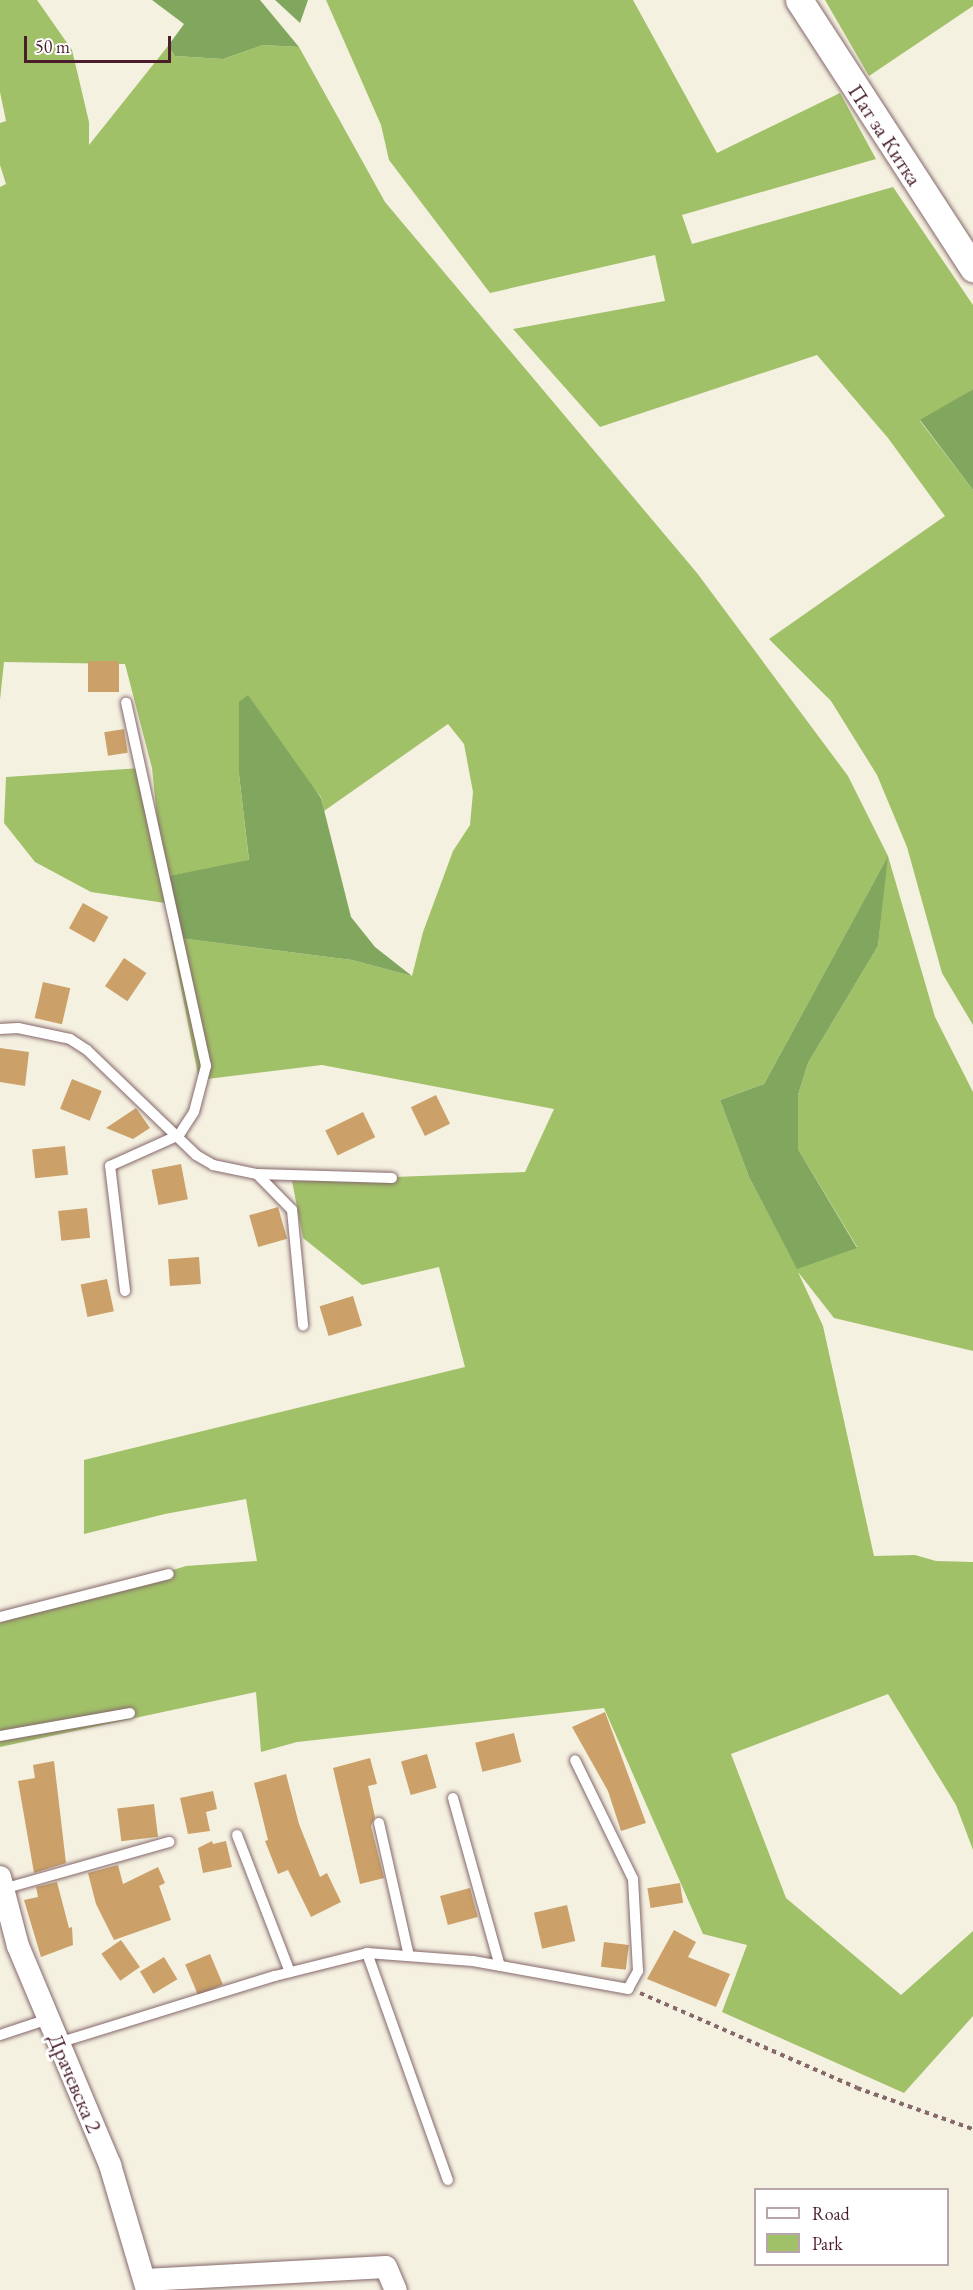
<!DOCTYPE html>
<html>
<head>
<meta charset="utf-8">
<style>
  body { margin:0 }
  #map { position:relative; width:973px; height:2290px; overflow:hidden; background:#f5f1e1; font-family:"EB Garamond",serif }
  div>[style] { position:absolute }
  .green>* { inset:0; background:#a1c169 }
  .forest>* { inset:0; background:#80a75d }
  .building>* { inset:0; background:#cba169; transform-origin:0 0 }
  .path>* { height:4px; margin-top:-2px; transform-origin:0; background:repeating-linear-gradient(90deg,#86686b 0 4.5px,transparent 0 9px) }
  .roads { filter:drop-shadow(0 0 2px #86686b) drop-shadow(0 0 2px #86686b) }
  .service>* { height:10px; margin:-5px; padding:0 5px; transform-origin:5px; border-radius:5px; background:#fff }
  .minor>* { height:22px; margin:-11px; padding:0 11px; transform-origin:11px; border-radius:11px; background:#fff }
  .tertiary>* { height:27px; margin:-13.5px; padding:0 13.5px; transform-origin:13.5px; border-radius:13.5px; background:#fff }
  span { translate:-50% -50%; white-space:nowrap; text-align:center; line-height:1.15; -webkit-text-stroke:6px #fff; paint-order:stroke }
  .street-label { font-size:22px; color:#4a1f2b }
  .legend { position:absolute; left:754px; top:2188px; width:195px; height:78px; box-sizing:border-box; background:#fff; border:2px solid #b7a5aa; margin:0; padding:8px 10px; list-style:none; font-size:18px; color:#4a1f2b }
  .legend li { display:flex; align-items:center; gap:12px; height:30px }
  .legend b { width:30px; border:2px solid #b7a5aa }
  .scale { position:absolute; left:24px; top:36px; width:147px; height:27px; box-sizing:border-box; border:3px solid #4a1f2b; border-top:0; padding-left:8px; font-size:18px; line-height:21px; white-space:nowrap; color:#4a1f2b; -webkit-text-stroke:4px #fff; paint-order:stroke }
</style>
</head>
<body>
<div id="map">
  <div class="green">
    <i style="clip-path:polygon(evenodd,0 0,37px 0,72px 50px,89px 122px,89px 145px,168px 46px,175px 56px,223px 59px,263px 45px,299px 47px,385px 202px,697px 573px,848px 776px,888px 856px,935px 1017px,973px 1092px,973px 1351px,834px 1318px,798px 1272px,823px 1326px,874px 1556px,915px 1555px,936px 1561px,973px 1562px,973px 1850px,956px 1805px,888px 1694px,731px 1754px,786px 1898px,901px 1995px,973px 1931px,973px 2016px,904px 2093px,722px 2012px,747px 1945px,703px 1934px,604px 1708px,297px 1742px,261px 1752px,256px 1692px,0 1747px,0 1623px,186px 1566px,257px 1561px,246px 1499px,165px 1514px,84px 1534px,84px 1460px,465px 1367px,439px 1267px,362px 1285px,303px 1238px,292px 1181px,525px 1172px,554px 1109px,322px 1065px,199px 1080px,171px 937px,352px 960px,412px 976px,423px 932px,453px 851px,470px 825px,473px 792px,464px 744px,448px 724px,324px 811px,321px 797px,239px 702px,239px 774px,249px 861px,163px 877px,152px 768px,125px 664px,4px 662px,0 700px,0 187px,6px 184px,0 165px,0 123px,6px 121px,0 92px,0 0,887px 858px,878px 946px,808px 1063px,798px 1095px,798px 1149px,857px 1247px,797px 1268px,749px 1177px,720px 1100px,764px 1084px,887px 858px)"></i>
    <i style="clip-path:polygon(326px 0,633px 0,717px 153px,840px 93px,876px 159px,682px 215px,692px 244px,893px 187px,973px 305px,973px 389px,920px 421px,973px 490px,973px 1025px,942px 973px,907px 847px,877px 775px,831px 701px,769px 639px,945px 516px,888px 438px,817px 355px,600px 427px,513px 329px,665px 301px,655px 255px,490px 293px,389px 160px,381px 125px)"></i>
    <i style="clip-path:polygon(825px 0,973px 0,973px 6px,869px 76px)"></i>
    <i style="clip-path:polygon(141px 768px,165px 903px,91px 892px,35px 862px,4px 823px,6px 777px)"></i>
  </div>
  <div class="forest">
    <i style="clip-path:polygon(152px 0,260px 0,299px 47px,263px 45px,223px 59px,175px 56px,168px 46px,184px 24px)"></i>
    <i style="clip-path:polygon(275px 0,308px 0,300px 23px)"></i>
    <i style="clip-path:polygon(973px 389px,973px 490px,920px 420px)"></i>
    <i style="clip-path:polygon(248px 695px,321px 798px,351px 917px,375px 947px,412px 976px,352px 960px,171px 937px,163px 877px,249px 860px,239px 774px,239px 702px)"></i>
    <i style="clip-path:polygon(888px 856px,878px 946px,808px 1063px,798px 1095px,798px 1149px,857px 1248px,797px 1269px,749px 1177px,720px 1100px,764px 1084px)"></i>
  </div>
  <div class="building">
    <i style="left:119px;top:661px;width:31px;height:31px;rotate:90deg"></i>
    <i style="left:124px;top:729px;width:24px;height:20px;rotate:81deg"></i>
    <i style="left:83px;top:903px;width:29px;height:29px;rotate:29deg"></i>
    <i style="left:124px;top:958px;width:27px;height:34px;rotate:34deg"></i>
    <i style="left:43px;top:982px;width:28px;height:37px;rotate:13deg"></i>
    <i style="clip-path:polygon(0 1048px,29px 1052px,25px 1086px,0 1082px)"></i>
    <i style="left:72px;top:1079px;width:32px;height:32px;rotate:22deg"></i>
    <i style="left:436px;top:1095px;width:32px;height:28px;rotate:64deg"></i>
    <i style="clip-path:polygon(136px 1108px,150px 1128px,133px 1139px,106px 1128px)"></i>
    <i style="left:363px;top:1112px;width:28px;height:42px;rotate:64deg"></i>
    <i style="left:65px;top:1146px;width:29px;height:33px;rotate:84deg"></i>
    <i style="left:181px;top:1164px;width:36px;height:30px;rotate:79deg"></i>
    <i style="left:278px;top:1207px;width:33px;height:30px;rotate:74deg"></i>
    <i style="left:87px;top:1208px;width:30px;height:29px;rotate:84deg"></i>
    <i style="left:199px;top:1257px;width:27px;height:31px;rotate:86deg"></i>
    <i style="left:107px;top:1279px;width:33px;height:27px;rotate:78deg"></i>
    <i style="left:353px;top:1296px;width:31px;height:35px;rotate:73deg"></i>
    <i style="clip-path:polygon(605px 1712px,646px 1823px,621px 1831px,608px 1791px,572px 1727px)"></i>
    <i style="left:514px;top:1733px;width:30px;height:40px;rotate:76deg"></i>
    <i style="left:427px;top:1754px;width:35px;height:27px;rotate:74deg"></i>
    <i style="clip-path:polygon(370px 1758px,377px 1784px,368px 1786px,375px 1817px,371px 1826px,384px 1878px,360px 1884px,333px 1768px)"></i>
    <i style="clip-path:polygon(54px 1761px,66px 1863px,34px 1873px,18px 1781px,35px 1778px,33px 1765px)"></i>
    <i style="clip-path:polygon(286px 1774px,299px 1824px,320px 1877px,327px 1873px,341px 1902px,311px 1917px,288px 1870px,278px 1874px,265px 1841px,268px 1840px,254px 1783px)"></i>
    <i style="clip-path:polygon(213px 1791px,217px 1809px,206px 1812px,210px 1831px,188px 1834px,180px 1798px)"></i>
    <i style="left:154px;top:1804px;width:33px;height:37px;rotate:83deg"></i>
    <i style="clip-path:polygon(212px 1841px,213px 1844px,226px 1841px,232px 1867px,203px 1873px,198px 1848px)"></i>
    <i style="clip-path:polygon(118px 1865px,123px 1884px,158px 1867px,165px 1883px,159px 1886px,171px 1920px,114px 1940px,96px 1904px,88px 1873px)"></i>
    <i style="clip-path:polygon(57px 1882px,69px 1928px,72px 1927px,73px 1945px,41px 1957px,24px 1900px,38px 1897px,36px 1887px)"></i>
    <i style="left:680px;top:1883px;width:20px;height:33px;rotate:81deg"></i>
    <i style="left:470px;top:1888px;width:30px;height:31px;rotate:75deg"></i>
    <i style="left:567px;top:1905px;width:37px;height:34px;rotate:77deg"></i>
    <i style="clip-path:polygon(674px 1930px,696px 1942px,688px 1957px,730px 1974px,716px 2007px,647px 1979px)"></i>
    <i style="left:121px;top:1940px;width:33px;height:24px;rotate:55deg"></i>
    <i style="left:604px;top:1942px;width:25px;height:25px;rotate:7deg"></i>
    <i style="left:210px;top:1954px;width:33px;height:27px;rotate:67deg"></i>
    <i style="left:164px;top:1957px;width:26px;height:28px;rotate:59deg"></i>
  </div>
  <div class="path">
    <i style="left:640px;top:1993px;width:237px;rotate:23.6deg"></i>
    <i style="left:857px;top:2088px;width:123px;rotate:19.5deg"></i>
  </div>
  <div class="roads">
    <div class="service">
      <i style="left:0;top:1029px;width:18px;rotate:-3deg"></i>
      <i style="left:18px;top:1028px;width:53px;rotate:11.9deg"></i>
      <i style="left:70px;top:1039px;width:20px;rotate:33deg"></i>
      <i style="left:87px;top:1050px;width:151px;rotate:43.9deg"></i>
      <i style="left:196px;top:1155px;width:20px;rotate:30deg"></i>
      <i style="left:213px;top:1165px;width:45px;rotate:11.6deg"></i>
      <i style="left:257px;top:1174px;width:135px;rotate:1.7deg"></i>
      <i style="left:257px;top:1174px;width:50px;rotate:45.8deg"></i>
      <i style="left:292px;top:1210px;width:116px;rotate:84.5deg"></i>
      <i style="left:125px;top:1291px;width:126px;rotate:-96.8deg"></i>
      <i style="left:110px;top:1166px;width:76px;rotate:-24.2deg"></i>
      <i style="left:179px;top:1135px;width:27px;rotate:-57deg"></i>
      <i style="left:194px;top:1112px;width:48px;rotate:-75.4deg"></i>
      <i style="left:206px;top:1066px;width:372px;rotate:-102.4deg"></i>
      <i style="left:0;top:1617px;width:174px;rotate:-14.3deg"></i>
      <i style="left:0;top:1736px;width:132px;rotate:-10deg"></i>
      <i style="left:453px;top:1798px;width:174px;rotate:74.4deg"></i>
      <i style="left:379px;top:1823px;width:136px;rotate:77.3deg"></i>
      <i style="left:237px;top:1835px;width:147px;rotate:68.9deg"></i>
      <i style="left:3px;top:1889px;width:173px;rotate:-15.8deg"></i>
      <i style="left:367px;top:1953px;width:241px;rotate:70.4deg"></i>
      <i style="left:0;top:2035px;width:51px;rotate:-18.4deg"></i>
      <i style="left:58px;top:2043px;width:227px;rotate:-17.2deg"></i>
      <i style="left:275px;top:1976px;width:95px;rotate:-14deg"></i>
      <i style="left:367px;top:1953px;width:106px;rotate:4.3deg"></i>
      <i style="left:473px;top:1961px;width:158px;rotate:10.2deg"></i>
      <i style="left:628px;top:1989px;width:21px;rotate:-61deg"></i>
      <i style="left:638px;top:1971px;width:92px;rotate:-93.1deg"></i>
      <i style="left:633px;top:1879px;width:132px;rotate:-116deg"></i>
    </div>
    <div class="minor">
      <i style="left:0;top:1877px;width:71px;rotate:75.4deg"></i>
      <i style="left:18px;top:1946px;width:238px;rotate:67.2deg"></i>
      <i style="left:110px;top:2165px;width:130px;rotate:73.5deg"></i>
      <i style="left:145px;top:2280px;width:241px;rotate:-3.1deg"></i>
      <i style="left:386px;top:2267px;width:25px;rotate:67deg"></i>
    </div>
    <div class="tertiary">
      <i style="left:799px;top:0;width:320px;rotate:57deg"></i>
    </div>
  </div>
  <div class="street-label">
    <span style="left:885px;top:135px;rotate:57deg">Пат за Китка</span>
    <span style="left:75px;top:2083px;rotate:67deg">Драчевска 2</span>
  </div>
  <ul class="legend">
  <li><b style="height:8px;background:#fff"></b>Road</li>
  <li><b style="height:16px;background:#a1c169"></b>Park</li>
  </ul>
  <div class="scale">50 m</div>
</div>
</body>
</html>
